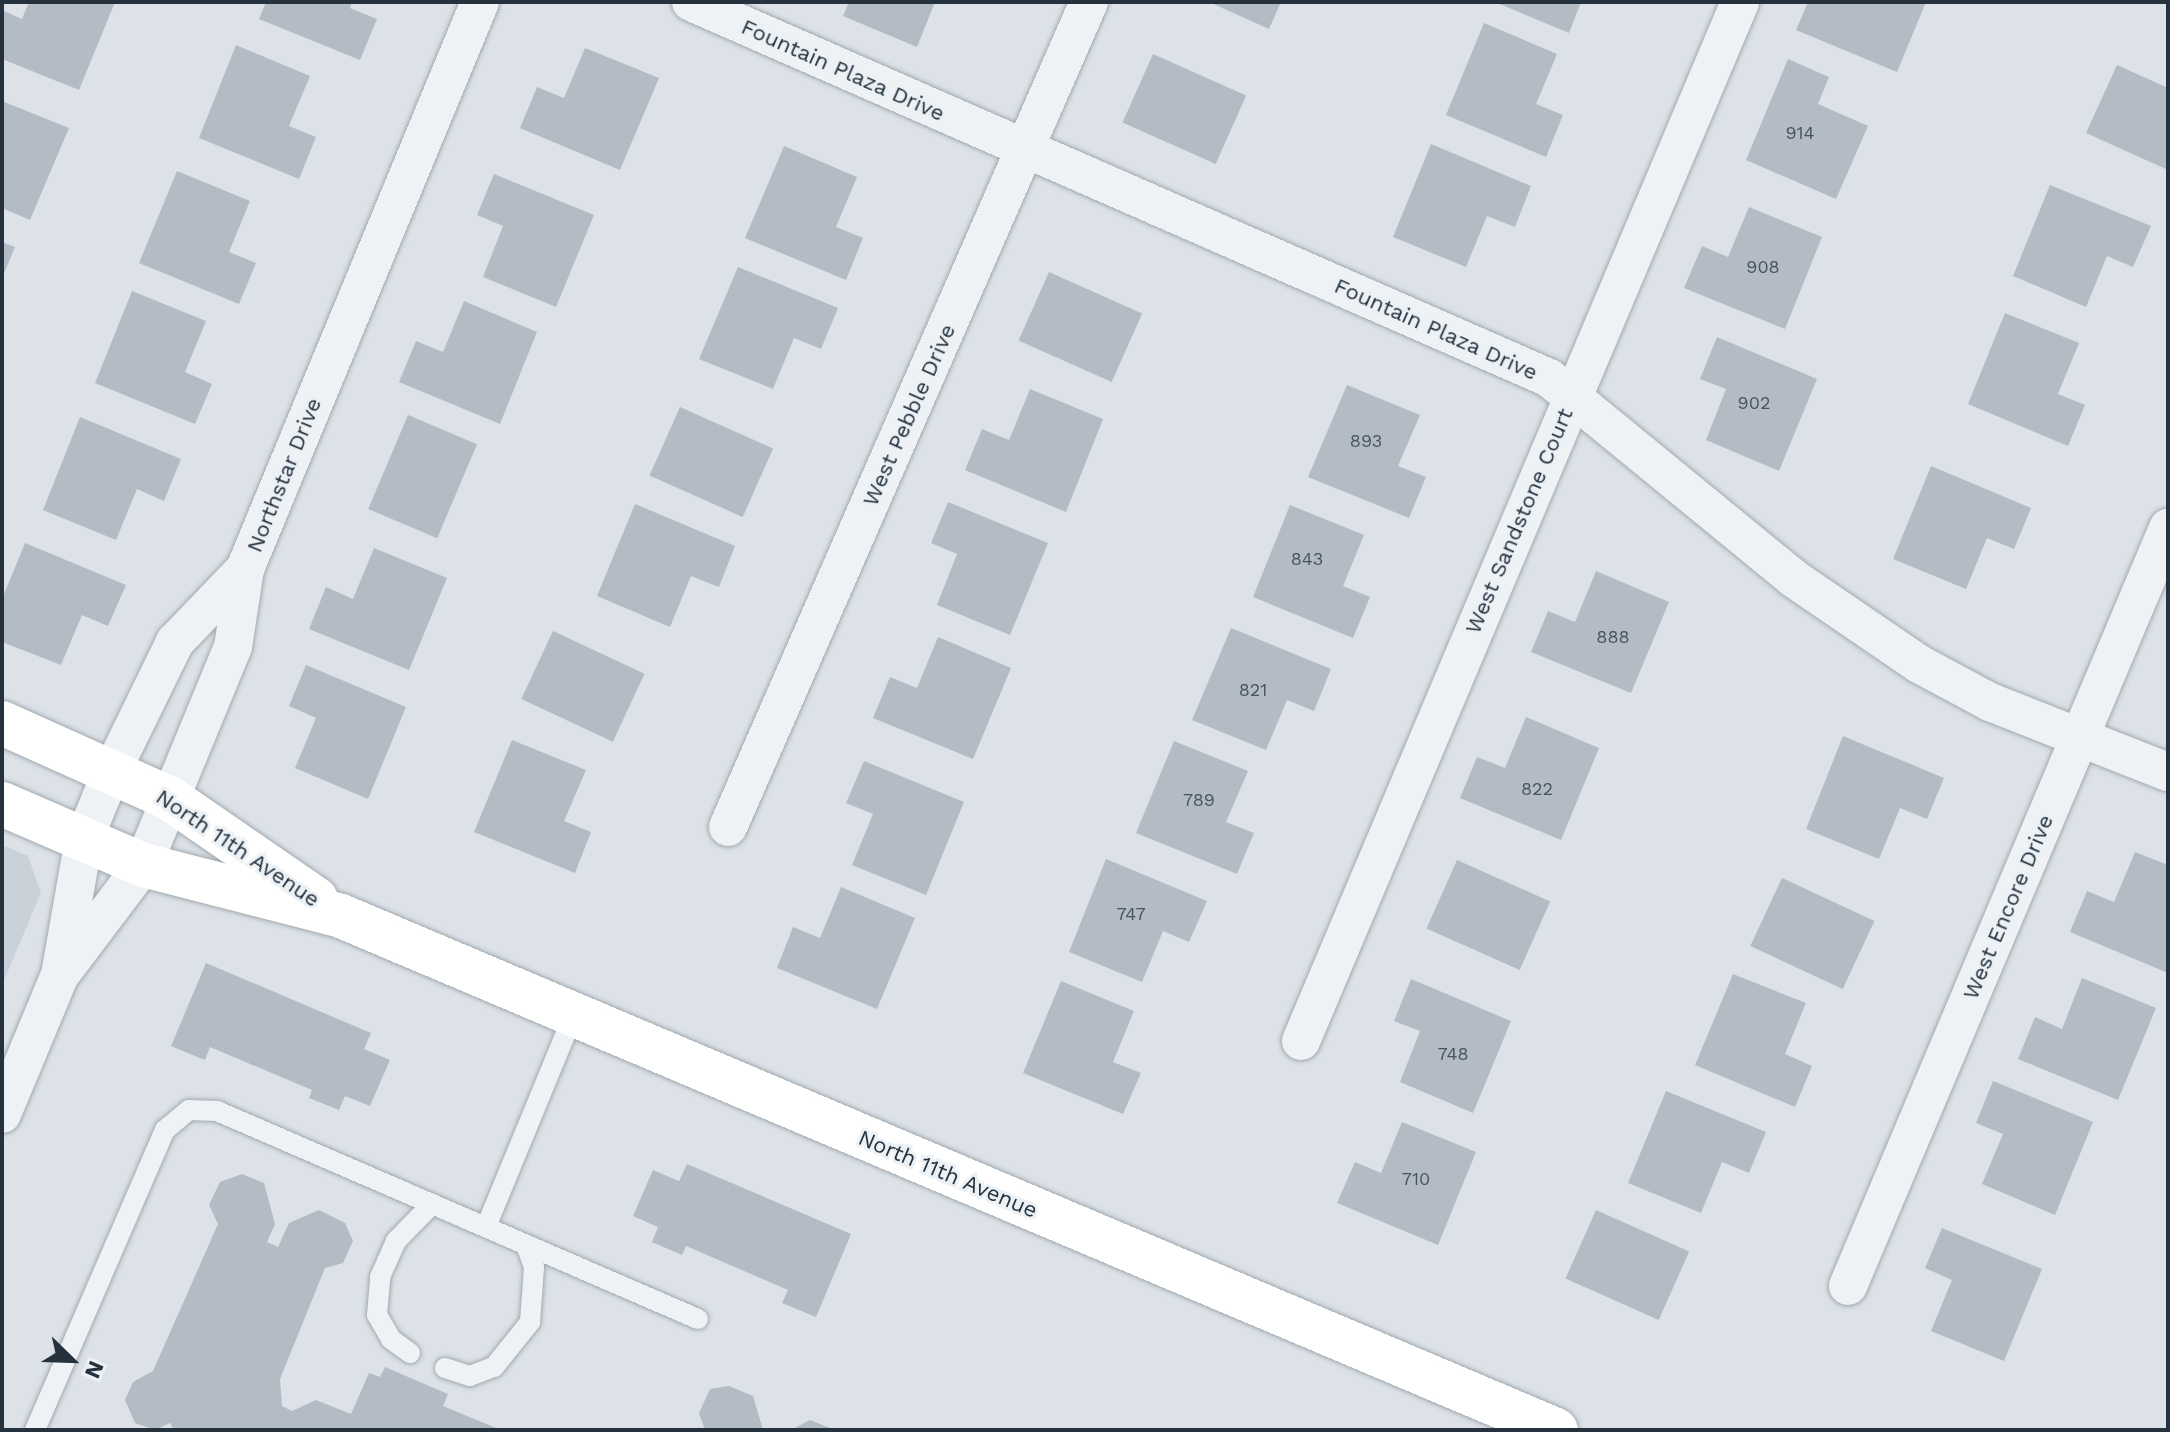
<!DOCTYPE html>
<html>
<head>
<meta charset="utf-8">
<style>
  body { margin:0 }
  #map { position:relative; width:2170px; height:1432px; overflow:hidden; background:#dce2e7; font-family:"Work Sans",sans-serif }
  div>[style] { position:absolute }
  .built>* { inset:0; background:#cad2d9 }
  .building>* { inset:0; background:#b3bcc4; transform-origin:0 0 }
  .roads { filter:drop-shadow(0 0 2px #a1aab1) drop-shadow(0 0 2px #a1aab1) }
  .service>* { height:20px; margin:-10px; padding:0 10px; transform-origin:10px; border-radius:10px; background:#eff2f5 }
  .minor>* { height:38px; margin:-19px; padding:0 19px; transform-origin:19px; border-radius:19px; background:#eff2f5 }
  .secondary>* { height:44px; margin:-22px; padding:0 22px; transform-origin:22px; border-radius:22px; background:#fff }
  span { translate:-50% -50%; white-space:nowrap; text-align:center; line-height:1.15; -webkit-text-stroke:6px #ebf1f5; paint-order:stroke }
  .number-label { font-size:18px; color:#485460 }
  .number-label span { -webkit-text-stroke-width:0 }
  .street-label { font-size:22px; color:#25323e }
  .frame { position:absolute; inset:0; border:4px solid #25323e; pointer-events:none }
  .north { position:absolute; left:32px; top:1320px; width:80px; height:80px; -webkit-text-stroke:6px #ebf1f5; paint-order:stroke; rotate:113deg; font-size:22px; font-weight:700; line-height:32px; text-align:center; color:#25323e }
  .north::after { content:''; display:block; margin:auto; width:28px; height:36px; background:#25323e; clip-path:polygon(50% 0,100% 100%,50% 72%,0 100%) }
</style>
</head>
<body>
<div id="map">
  <div class="built">
    <i style="clip-path:polygon(2px 845px,28px 856px,41px 893px,2px 985px)"></i>
  </div>
  <div class="building">
    <i style="clip-path:polygon(29px 2px,115px 2px,79px 90px,2px 59px,2px 10px,22px 19px)"></i>
    <i style="clip-path:polygon(266px 2px,352px 2px,350px 8px,377px 19px,360px 60px,259px 19px)"></i>
    <i style="clip-path:polygon(849px 2px,935px 2px,917px 47px,843px 16px)"></i>
    <i style="clip-path:polygon(1209px 2px,1281px 2px,1269px 29px)"></i>
    <i style="clip-path:polygon(1495px 2px,1581px 2px,1569px 33px)"></i>
    <i style="clip-path:polygon(1808px 2px,1926px 2px,1897px 72px,1796px 30px)"></i>
    <i style="clip-path:polygon(1484px 23px,1557px 54px,1536px 104px,1563px 115px,1546px 157px,1446px 115px)"></i>
    <i style="clip-path:polygon(236px 45px,310px 76px,289px 126px,316px 137px,299px 179px,199px 138px)"></i>
    <i style="clip-path:polygon(585px 48px,659px 78px,620px 170px,520px 128px,537px 87px,564px 98px)"></i>
    <i style="left:1153px;top:54px;width:102px;height:75px;rotate:24deg"></i>
    <i style="clip-path:polygon(1788px 59px,1829px 77px,1818px 104px,1868px 126px,1836px 199px,1746px 160px)"></i>
    <i style="clip-path:polygon(2117px 65px,2168px 88px,2168px 170px,2086px 133px)"></i>
    <i style="clip-path:polygon(2px 101px,69px 128px,30px 220px,2px 208px)"></i>
    <i style="clip-path:polygon(1431px 144px,1531px 186px,1515px 227px,1487px 216px,1466px 267px,1393px 237px)"></i>
    <i style="clip-path:polygon(784px 146px,857px 177px,836px 227px,863px 238px,846px 280px,745px 238px)"></i>
    <i style="clip-path:polygon(177px 171px,250px 201px,229px 252px,256px 263px,239px 304px,139px 263px)"></i>
    <i style="clip-path:polygon(494px 174px,594px 215px,556px 307px,483px 277px,503px 226px,477px 215px)"></i>
    <i style="clip-path:polygon(2050px 185px,2151px 226px,2133px 267px,2107px 256px,2086px 307px,2013px 276px)"></i>
    <i style="clip-path:polygon(1749px 207px,1822px 237px,1785px 329px,1684px 288px,1702px 246px,1728px 257px)"></i>
    <i style="clip-path:polygon(2px 242px,15px 247px,2px 278px)"></i>
    <i style="clip-path:polygon(738px 267px,838px 308px,821px 349px,794px 338px,773px 389px,699px 359px)"></i>
    <i style="left:1049px;top:272px;width:102px;height:75px;rotate:24deg"></i>
    <i style="clip-path:polygon(132px 291px,206px 321px,185px 372px,212px 384px,195px 424px,95px 383px)"></i>
    <i style="clip-path:polygon(464px 301px,537px 332px,500px 424px,399px 382px,416px 341px,443px 352px)"></i>
    <i style="clip-path:polygon(2005px 313px,2079px 343px,2058px 394px,2085px 405px,2068px 446px,1968px 404px)"></i>
    <i style="clip-path:polygon(1717px 337px,1817px 379px,1779px 471px,1706px 440px,1726px 389px,1700px 379px)"></i>
    <i style="clip-path:polygon(1347px 385px,1420px 415px,1398px 466px,1426px 477px,1409px 518px,1308px 477px)"></i>
    <i style="clip-path:polygon(1030px 389px,1103px 419px,1066px 512px,965px 470px,982px 429px,1009px 440px)"></i>
    <i style="left:680px;top:407px;width:102px;height:75px;rotate:24deg"></i>
    <i style="left:408px;top:415px;width:75px;height:102px;rotate:23deg"></i>
    <i style="clip-path:polygon(80px 417px,181px 459px,164px 501px,137px 489px,116px 540px,43px 510px)"></i>
    <i style="clip-path:polygon(1931px 466px,2031px 508px,2014px 549px,1987px 538px,1966px 589px,1893px 559px)"></i>
    <i style="clip-path:polygon(948px 502px,1048px 543px,1010px 635px,937px 605px,957px 554px,931px 543px)"></i>
    <i style="clip-path:polygon(635px 504px,735px 546px,719px 587px,691px 576px,670px 627px,597px 596px)"></i>
    <i style="clip-path:polygon(1290px 505px,1364px 535px,1343px 586px,1370px 597px,1353px 638px,1253px 597px)"></i>
    <i style="clip-path:polygon(25px 543px,126px 585px,108px 626px,82px 615px,61px 665px,2px 642px,2px 599px)"></i>
    <i style="clip-path:polygon(374px 548px,447px 578px,409px 670px,309px 629px,326px 587px,353px 599px)"></i>
    <i style="clip-path:polygon(1596px 571px,1669px 602px,1631px 693px,1531px 652px,1548px 611px,1575px 622px)"></i>
    <i style="clip-path:polygon(1231px 628px,1331px 669px,1314px 711px,1287px 700px,1266px 750px,1192px 720px)"></i>
    <i style="left:553px;top:631px;width:101px;height:75px;rotate:25deg"></i>
    <i style="clip-path:polygon(938px 637px,1011px 668px,973px 759px,873px 718px,890px 677px,917px 688px)"></i>
    <i style="clip-path:polygon(306px 665px,406px 707px,368px 799px,295px 768px,316px 718px,289px 706px)"></i>
    <i style="clip-path:polygon(1526px 717px,1599px 748px,1561px 840px,1460px 798px,1477px 757px,1505px 768px)"></i>
    <i style="clip-path:polygon(1843px 736px,1944px 778px,1927px 819px,1900px 808px,1879px 859px,1806px 829px)"></i>
    <i style="clip-path:polygon(512px 740px,586px 770px,564px 821px,591px 832px,575px 873px,474px 832px)"></i>
    <i style="clip-path:polygon(1174px 741px,1248px 771px,1226px 822px,1254px 833px,1237px 874px,1136px 833px)"></i>
    <i style="clip-path:polygon(864px 761px,964px 802px,926px 895px,852px 865px,873px 814px,846px 803px)"></i>
    <i style="clip-path:polygon(2135px 852px,2168px 865px,2168px 973px,2070px 932px,2087px 891px,2114px 902px)"></i>
    <i style="clip-path:polygon(1106px 859px,1207px 901px,1189px 942px,1163px 931px,1142px 982px,1069px 952px)"></i>
    <i style="left:1457px;top:860px;width:102px;height:75px;rotate:24deg"></i>
    <i style="left:1782px;top:878px;width:102px;height:75px;rotate:25deg"></i>
    <i style="clip-path:polygon(841px 887px,915px 918px,877px 1009px,777px 968px,793px 927px,820px 938px)"></i>
    <i style="clip-path:polygon(206px 963px,371px 1033px,364px 1049px,390px 1060px,370px 1106px,345px 1096px,339px 1110px,309px 1098px,312px 1090px,210px 1047px,205px 1060px,171px 1046px)"></i>
    <i style="clip-path:polygon(1733px 974px,1806px 1003px,1785px 1054px,1812px 1066px,1795px 1107px,1695px 1065px)"></i>
    <i style="clip-path:polygon(2082px 978px,2156px 1008px,2118px 1100px,2018px 1059px,2035px 1017px,2062px 1029px)"></i>
    <i style="clip-path:polygon(1411px 979px,1511px 1021px,1473px 1113px,1400px 1082px,1420px 1031px,1394px 1021px)"></i>
    <i style="clip-path:polygon(1061px 981px,1134px 1011px,1113px 1062px,1141px 1073px,1123px 1114px,1023px 1073px)"></i>
    <i style="clip-path:polygon(1993px 1081px,2093px 1122px,2055px 1215px,1982px 1184px,2003px 1134px,1976px 1123px)"></i>
    <i style="clip-path:polygon(1666px 1091px,1766px 1132px,1749px 1173px,1722px 1162px,1701px 1213px,1628px 1183px)"></i>
    <i style="clip-path:polygon(1402px 1122px,1476px 1152px,1438px 1245px,1337px 1203px,1355px 1162px,1381px 1173px)"></i>
    <i style="clip-path:polygon(687px 1164px,851px 1234px,816px 1317px,782px 1303px,788px 1290px,686px 1246px,682px 1255px,652px 1242px,658px 1227px,633px 1216px,653px 1170px,679px 1181px)"></i>
    <i style="clip-path:polygon(242px 1174px,264px 1183px,275px 1224px,267px 1242px,278px 1247px,289px 1223px,319px 1210px,345px 1223px,353px 1241px,343px 1263px,325px 1268px,280px 1379px,282px 1406px,292px 1411px,316px 1400px,351px 1414px,369px 1373px,380px 1377px,385px 1367px,448px 1394px,443px 1406px,501px 1430px,174px 1430px,170px 1423px,155px 1430px,135px 1423px,125px 1400px,133px 1382px,153px 1371px,218px 1224px,209px 1205px,220px 1182px)"></i>
    <i style="left:1596px;top:1210px;width:102px;height:75px;rotate:24deg"></i>
    <i style="clip-path:polygon(1942px 1228px,2042px 1269px,2004px 1361px,1931px 1331px,1952px 1280px,1925px 1268px)"></i>
    <i style="clip-path:polygon(729px 1386px,753px 1396px,763px 1430px,705px 1430px,699px 1413px,710px 1389px)"></i>
    <i style="clip-path:polygon(810px 1420px,835px 1430px,791px 1430px)"></i>
  </div>
  <div class="roads">
    <div class="service">
      <i style="left:486px;top:1227px;width:228px;rotate:-67.6deg"></i>
      <i style="left:410px;top:1353px;width:24px;rotate:-144deg"></i>
      <i style="left:391px;top:1339px;width:28px;rotate:-120deg"></i>
      <i style="left:377px;top:1315px;width:38px;rotate:-85deg"></i>
      <i style="left:380px;top:1277px;width:39px;rotate:-66deg"></i>
      <i style="left:396px;top:1241px;width:52px;rotate:-45.8deg"></i>
      <i style="left:445px;top:1368px;width:26px;rotate:18deg"></i>
      <i style="left:470px;top:1376px;width:26px;rotate:-21deg"></i>
      <i style="left:494px;top:1367px;width:58px;rotate:-51.3deg"></i>
      <i style="left:530px;top:1322px;width:55px;rotate:-85.8deg"></i>
      <i style="left:534px;top:1267px;width:23px;rotate:-110deg"></i>
      <i style="left:35px;top:1430px;width:327px;rotate:-66.6deg"></i>
      <i style="left:165px;top:1130px;width:31px;rotate:-40deg"></i>
      <i style="left:189px;top:1110px;width:28px;rotate:2deg"></i>
      <i style="left:217px;top:1111px;width:524px;rotate:23.39deg"></i>
    </div>
    <div class="minor">
      <i style="left:691px;top:2px;width:937px;rotate:23.66deg"></i>
      <i style="left:1549px;top:378px;width:315px;rotate:39.3deg"></i>
      <i style="left:1793px;top:578px;width:153px;rotate:34.3deg"></i>
      <i style="left:1919px;top:664px;width:81px;rotate:28.2deg"></i>
      <i style="left:1990px;top:702px;width:191px;rotate:21.5deg"></i>
      <i style="left:728px;top:827px;width:901px;rotate:-66.37deg"></i>
      <i style="left:64px;top:970px;width:131px;rotate:-53deg"></i>
      <i style="left:143px;top:865px;width:236px;rotate:-67.6deg"></i>
      <i style="left:233px;top:647px;width:79px;rotate:-81.3deg"></i>
      <i style="left:1301px;top:1041px;width:1128px;rotate:-67.09deg"></i>
      <i style="left:2px;top:1114px;width:151px;rotate:-67.4deg"></i>
      <i style="left:60px;top:975px;width:138px;rotate:-80deg"></i>
      <i style="left:84px;top:839px;width:74px;rotate:-67.6deg"></i>
      <i style="left:112px;top:771px;width:144px;rotate:-64deg"></i>
      <i style="left:175px;top:642px;width:101px;rotate:-46.2deg"></i>
      <i style="left:245px;top:569px;width:614px;rotate:-67.49deg"></i>
      <i style="left:1848px;top:1286px;width:823px;rotate:-67.11deg"></i>
    </div>
    <div class="secondary">
      <i style="left:2px;top:723px;width:183px;rotate:24.2deg"></i>
      <i style="left:169px;top:798px;width:178px;rotate:34.5deg"></i>
      <i style="left:2px;top:804px;width:154px;rotate:23.4deg"></i>
      <i style="left:143px;top:865px;width:204px;rotate:14.4deg"></i>
      <i style="left:341px;top:916px;width:1319px;rotate:22.93deg"></i>
    </div>
  </div>
  <div class="number-label">
    <span style="left:1800px;top:133px">914</span>
    <span style="left:1763px;top:267px">908</span>
    <span style="left:1754px;top:403px">902</span>
    <span style="left:1366px;top:441px">893</span>
    <span style="left:1307px;top:559px">843</span>
    <span style="left:1613px;top:637px">888</span>
    <span style="left:1253px;top:690px">821</span>
    <span style="left:1537px;top:789px">822</span>
    <span style="left:1199px;top:800px">789</span>
    <span style="left:1131px;top:914px">747</span>
    <span style="left:1453px;top:1054px">748</span>
    <span style="left:1416px;top:1179px">710</span>
  </div>
  <div class="street-label">
    <span style="left:843px;top:70px;rotate:24deg">Fountain Plaza Drive</span>
    <span style="left:1436px;top:329px;rotate:24deg">Fountain Plaza Drive</span>
    <span style="left:909px;top:415px;rotate:-66deg">West Pebble Drive</span>
    <span style="left:284px;top:475px;rotate:-68deg">Northstar Drive</span>
    <span style="left:1519px;top:521px;rotate:-67deg">West Sandstone Court</span>
    <span style="left:238px;top:848px;rotate:34deg">North 11th Avenue</span>
    <span style="left:2008px;top:907px;rotate:-67deg">West Encore Drive</span>
    <span style="left:948px;top:1174px;rotate:23deg">North 11th Avenue</span>
  </div>
  <div class="frame"></div>
  <div class="north">N</div>
</div>
</body>
</html>
